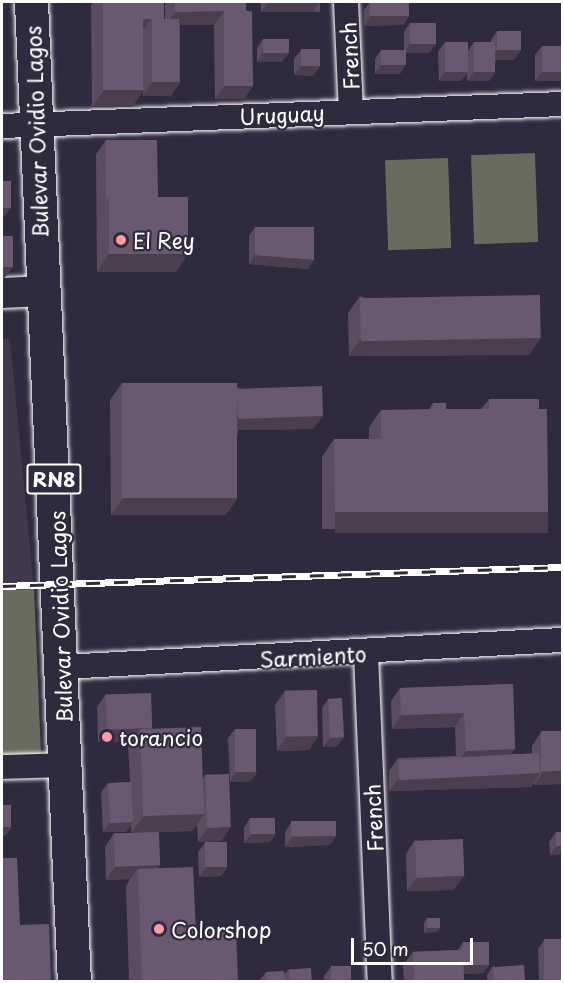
<!DOCTYPE html>
<html>
<head>
<meta charset="utf-8">
<style>
  body { margin:0 }
  #map { position:relative; width:564px; height:983px; overflow:hidden; background:#2f2a3d; font-family:"Playpen Sans",sans-serif }
  div>[style] { position:absolute }
  .built>* { inset:0; background:#41384d }
  .green>* { inset:0; background:#686c5e; transform-origin:0 0 }
  .roads { filter:drop-shadow(0 0 2px #fff) drop-shadow(0 0 2px #fff) }
  .minor>* { height:24px; margin:-12px; padding:0 12px; transform-origin:12px; border-radius:12px; background:#2f2a3d }
  .major>* { height:30px; margin:-15px; padding:0 15px; transform-origin:15px; border-radius:15px; background:#2f2a3d }
  .highway>* { height:33px; margin:-16.5px; padding:0 16.5px; transform-origin:16.5px; border-radius:16.5px; background:#2f2a3d }
  .rail>* { height:7px; margin-top:-3.5px; transform-origin:0; background:repeating-linear-gradient(90deg,#2f2a3d 0 14px,#fff 0 28px); box-sizing:border-box; border-block:2px solid #fff }
  .wall>* { inset:0; background:#5b4c61; transform-origin:0 0 }
  .shaded-wall>* { inset:0; background:#4a3e4f; transform-origin:0 0 }
  .building>* { inset:0; background:#6a5871; transform-origin:0 0 }
  .dots>* { width:16px; height:16px; translate:-50% -50%; box-sizing:border-box; border:3px solid #2f2a3d; border-radius:50% }
  span { translate:-50% -50%; white-space:nowrap; text-align:center; line-height:1.15; -webkit-text-stroke:4.5px #2f2a3d; paint-order:stroke }
  .shield-label span { padding:2px 4px; background:#2f2a3d; border:2px solid; border-radius:4px; -webkit-text-stroke-width:0 }
  .shield-label { font-size:20px; color:#fff; font-weight:700 }
  .street-label { font-size:21px; color:#fff }
  .poi-label { font-size:21px; color:#fff }
  .left { translate:0 -50%; text-align:left }
  .frame { position:absolute; inset:0; border:3px solid #fff; pointer-events:none }
  .scale { position:absolute; left:351px; top:938px; width:122px; height:27px; box-sizing:border-box; border:3px solid #fff; border-top:0; padding-left:8px; font-size:18px; line-height:21px; white-space:nowrap; color:#fff; -webkit-text-stroke:4px #2f2a3d; paint-order:stroke }
</style>
</head>
<body>
<div id="map">
  <div class="built">
    <i style="clip-path:polygon(2px 339px,10px 339px,34px 589px,2px 590px)"></i>
  </div>
  <div class="green">
    <i style="left:535px;top:153px;width:89px;height:64px;rotate:88deg"></i>
    <i style="left:448px;top:158px;width:90px;height:63px;rotate:88deg"></i>
    <i style="clip-path:polygon(34px 589px,41px 756px,2px 757px,2px 590px)"></i>
  </div>
  <div class="roads">
    <div class="minor">
      <i style="left:346px;top:2px;width:109px;rotate:87.4deg"></i>
      <i style="left:2px;top:126px;width:560px;rotate:-2.25deg"></i>
      <i style="left:366px;top:654px;width:328px;rotate:87.6deg"></i>
      <i style="left:63px;top:667px;width:500px;rotate:-3.1deg"></i>
      <i style="left:2px;top:767px;width:63px;rotate:-1.8deg"></i>
    </div>
    <div class="major">
      <i style="left:2px;top:293px;width:41px;rotate:-2.8deg"></i>
    </div>
    <div class="highway">
      <i style="left:31px;top:2px;width:981px;rotate:87.49deg"></i>
    </div>
  </div>
  <div class="rail">
    <i style="left:2px;top:586px;width:560px;rotate:-1.94deg"></i>
  </div>
  <div class="wall">
    <i style="clip-path:polygon(evenodd,94px 2px,246px 2px,246px 11px,253px 86px,244px 99px,215px 99px,214px 25px,180px 25px,180px 82px,171px 96px,143px 96px,143px 91px,132px 107px,92px 107px,91px 5px,94px 2px,164px 2px,167px 2px,165px 5px,165px 19px,164px 19px,164px 2px)"></i>
    <i style="left:261px;top:2px;width:59px;height:10px"></i>
    <i style="clip-path:polygon(370px 2px,409px 16px,403px 25px,364px 26px,364px 10px)"></i>
    <i style="clip-path:polygon(410px 23px,429px 53px,406px 53px,400px 74px,375px 74px,375px 59px,381px 50px,404px 50px,404px 32px)"></i>
    <i style="clip-path:polygon(497px 31px,514px 60px,496px 60px,489px 81px,467px 81px,467px 72px,461px 81px,439px 81px,438px 52px,445px 42px,468px 51px,474px 42px,491px 42px,491px 40px)"></i>
    <i style="clip-path:polygon(263px 39px,282px 62px,257px 62px,257px 48px)"></i>
    <i style="clip-path:polygon(542px 46px,560px 81px,535px 81px,535px 55px)"></i>
    <i style="clip-path:polygon(301px 50px,320px 66px,313px 76px,294px 75px,294px 59px)"></i>
    <i style="clip-path:polygon(106px 140px,158px 197px,176px 272px,97px 272px,96px 154px)"></i>
    <i style="clip-path:polygon(255px 227px,308px 269px,249px 264px,249px 236px)"></i>
    <i style="clip-path:polygon(360px 296px,529px 355px,349px 356px,348px 313px)"></i>
    <i style="clip-path:polygon(122px 383px,237px 387px,313px 429px,238px 430px,226px 515px,111px 515px,110px 400px)"></i>
    <i style="clip-path:polygon(489px 399px,539px 409px,548px 512px,536px 529px,322px 529px,322px 457px,334px 439px,369px 439px,369px 427px,381px 410px,428px 410px,433px 403px,446px 409px,481px 409px)"></i>
    <i style="clip-path:polygon(513px 684px,515px 749px,511px 754px,532px 754px,532px 746px,541px 732px,562px 784px,534px 785px,533px 783px,531px 787px,389px 791px,389px 771px,398px 758px,456px 756px,455px 727px,392px 729px,391px 701px,400px 688px)"></i>
    <i style="clip-path:polygon(285px 691px,318px 736px,309px 750px,277px 751px,275px 705px)"></i>
    <i style="clip-path:polygon(106px 694px,152px 728px,203px 778px,205px 775px,222px 841px,198px 842px,197px 825px,192px 831px,159px 832px,158px 868px,196px 931px,238px 981px,129px 981px,126px 886px,130px 879px,106px 880px,105px 847px,114px 833px,131px 833px,131px 825px,126px 832px,103px 832px,101px 792px,108px 783px,130px 782px,128px 746px,131px 741px,98px 742px,97px 707px)"></i>
    <i style="clip-path:polygon(328px 699px,344px 737px,337px 746px,323px 747px,322px 708px)"></i>
    <i style="clip-path:polygon(235px 729px,251px 781px,230px 782px,228px 738px)"></i>
    <i style="clip-path:polygon(250px 818px,276px 833px,270px 842px,244px 843px,244px 828px)"></i>
    <i style="clip-path:polygon(291px 823px,336px 836px,330px 845px,285px 847px,285px 832px)"></i>
    <i style="clip-path:polygon(556px 832px,562px 854px,550px 855px,549px 842px)"></i>
    <i style="clip-path:polygon(415px 840px,454px 890px,407px 891px,406px 854px)"></i>
    <i style="clip-path:polygon(205px 843px,227px 867px,221px 876px,199px 877px,198px 852px)"></i>
    <i style="clip-path:polygon(427px 918px,437px 932px,424px 933px,424px 923px)"></i>
    <i style="clip-path:polygon(544px 940px,562px 981px,539px 981px,538px 949px)"></i>
    <i style="clip-path:polygon(463px 942px,483px 973px,464px 974px,464px 980px,463px 981px,404px 981px,403px 965px,413px 952px,458px 950px)"></i>
    <i style="clip-path:polygon(493px 966px,525px 981px,487px 981px,487px 975px)"></i>
    <i style="clip-path:polygon(331px 967px,351px 981px,324px 981px,324px 976px)"></i>
    <i style="clip-path:polygon(289px 969px,312px 981px,259px 981px,266px 972px,284px 975px)"></i>
  </div>
  <div class="shaded-wall">
    <i style="clip-path:polygon(320px 2px,313px 12px,261px 12px,268px 3px)"></i>
    <i style="clip-path:polygon(224px 11px,214px 25px,165px 25px,175px 12px)"></i>
    <i style="clip-path:polygon(370px 16px,409px 16px,403px 25px,364px 26px)"></i>
    <i style="clip-path:polygon(138px 19px,151px 19px,145px 28px,131px 28px)"></i>
    <i style="clip-path:polygon(410px 44px,436px 44px,429px 53px,404px 53px)"></i>
    <i style="clip-path:polygon(497px 50px,521px 50px,514px 60px,491px 60px)"></i>
    <i style="clip-path:polygon(263px 53px,289px 53px,282px 62px,257px 62px)"></i>
    <i style="clip-path:polygon(406px 64px,400px 74px,375px 74px,381px 65px)"></i>
    <i style="clip-path:polygon(301px 66px,320px 66px,313px 76px,294px 75px)"></i>
    <i style="clip-path:polygon(445px 72px,468px 72px,461px 81px,439px 81px)"></i>
    <i style="clip-path:polygon(474px 72px,496px 72px,489px 81px,467px 81px)"></i>
    <i style="clip-path:polygon(542px 72px,562px 72px,562px 78px,560px 81px,535px 81px)"></i>
    <i style="clip-path:polygon(152px 82px,180px 82px,171px 96px,143px 96px)"></i>
    <i style="clip-path:polygon(224px 86px,253px 86px,244px 99px,215px 99px)"></i>
    <i style="clip-path:polygon(104px 90px,144px 90px,132px 107px,92px 107px)"></i>
    <i style="clip-path:polygon(2px 208px,11px 208px,4px 217px,2px 217px)"></i>
    <i style="clip-path:polygon(109px 254px,188px 254px,176px 272px,97px 272px)"></i>
    <i style="clip-path:polygon(255px 255px,314px 260px,308px 269px,249px 264px)"></i>
    <i style="clip-path:polygon(2px 267px,13px 267px,3px 280px,2px 280px)"></i>
    <i style="clip-path:polygon(361px 338px,541px 338px,529px 355px,349px 356px)"></i>
    <i style="clip-path:polygon(235px 416px,323px 416px,313px 429px,225px 430px)"></i>
    <i style="clip-path:polygon(123px 498px,238px 498px,226px 515px,111px 515px)"></i>
    <i style="left:335px;top:512px;width:213px;height:21px"></i>
    <i style="clip-path:polygon(464px 713px,455px 727px,392px 729px,401px 715px)"></i>
    <i style="clip-path:polygon(152px 728px,140px 729px,131px 741px,98px 742px,108px 729px)"></i>
    <i style="clip-path:polygon(318px 736px,309px 750px,277px 751px,286px 737px)"></i>
    <i style="clip-path:polygon(344px 737px,337px 746px,323px 747px,330px 738px)"></i>
    <i style="clip-path:polygon(515px 749px,506px 762px,456px 764px,466px 751px)"></i>
    <i style="clip-path:polygon(562px 771px,562px 784px,534px 785px,543px 772px)"></i>
    <i style="clip-path:polygon(236px 772px,258px 772px,251px 781px,230px 782px)"></i>
    <i style="clip-path:polygon(540px 773px,531px 787px,389px 791px,399px 778px)"></i>
    <i style="clip-path:polygon(204px 814px,192px 831px,131px 833px,144px 816px)"></i>
    <i style="clip-path:polygon(133px 822px,126px 832px,103px 832px,109px 823px)"></i>
    <i style="clip-path:polygon(2px 827px,12px 827px,5px 836px,2px 836px)"></i>
    <i style="clip-path:polygon(231px 827px,222px 841px,198px 842px,207px 828px)"></i>
    <i style="clip-path:polygon(276px 833px,270px 842px,244px 843px,251px 834px)"></i>
    <i style="clip-path:polygon(336px 836px,330px 845px,285px 847px,292px 837px)"></i>
    <i style="clip-path:polygon(562px 845px,562px 854px,550px 855px,556px 846px)"></i>
    <i style="clip-path:polygon(160px 865px,151px 879px,138px 869px,130px 879px,106px 880px,115px 867px)"></i>
    <i style="clip-path:polygon(206px 867px,227px 867px,221px 876px,199px 877px)"></i>
    <i style="clip-path:polygon(464px 876px,454px 890px,407px 891px,417px 878px)"></i>
    <i style="clip-path:polygon(427px 928px,440px 928px,437px 932px,424px 933px)"></i>
    <i style="clip-path:polygon(490px 964px,483px 973px,457px 974px,464px 965px)"></i>
  </div>
  <div class="building">
    <i style="left:103px;top:2px;width:40px;height:88px"></i>
    <i style="left:143px;top:2px;width:21px;height:17px"></i>
    <i style="clip-path:polygon(175px 2px,246px 2px,246px 11px,252px 11px,253px 86px,224px 86px,224px 11px,175px 12px)"></i>
    <i style="clip-path:polygon(268px 2px,320px 2px,268px 3px)"></i>
    <i style="left:370px;top:2px;width:39px;height:14px"></i>
    <i style="left:152px;top:19px;width:27px;height:63px"></i>
    <i style="left:410px;top:23px;width:26px;height:21px"></i>
    <i style="left:497px;top:31px;width:24px;height:19px"></i>
    <i style="left:263px;top:39px;width:26px;height:14px"></i>
    <i style="left:445px;top:42px;width:23px;height:30px"></i>
    <i style="left:474px;top:42px;width:21px;height:30px"></i>
    <i style="left:542px;top:46px;width:20px;height:26px"></i>
    <i style="left:320px;top:49px;width:17px;height:19px;rotate:90deg"></i>
    <i style="left:381px;top:50px;width:25px;height:15px"></i>
    <i style="clip-path:polygon(106px 140px,157px 140px,158px 197px,109px 197px,106px 201px)"></i>
    <i style="left:2px;top:181px;width:9px;height:27px"></i>
    <i style="left:109px;top:197px;width:79px;height:57px"></i>
    <i style="clip-path:polygon(255px 227px,314px 227px,314px 260px,255px 255px)"></i>
    <i style="left:2px;top:236px;width:11px;height:31px"></i>
    <i style="left:540px;top:295px;width:43px;height:180px;rotate:89deg"></i>
    <i style="left:122px;top:383px;width:115px;height:115px"></i>
    <i style="left:322px;top:386px;width:30px;height:85px;rotate:88deg"></i>
    <i style="clip-path:polygon(489px 399px,539px 399px,539px 409px,547px 409px,548px 512px,335px 512px,334px 439px,381px 439px,381px 410px,433px 409px,433px 403px,446px 403px,446px 409px,489px 409px)"></i>
    <i style="clip-path:polygon(513px 684px,515px 749px,466px 751px,464px 713px,401px 715px,400px 688px)"></i>
    <i style="left:317px;top:690px;width:46px;height:32px;rotate:89deg"></i>
    <i style="left:151px;top:693px;width:35px;height:45px;rotate:88deg"></i>
    <i style="left:342px;top:698px;width:39px;height:14px;rotate:87deg"></i>
    <i style="left:201px;top:727px;width:87px;height:61px;rotate:88deg"></i>
    <i style="left:235px;top:729px;width:21px;height:43px"></i>
    <i style="left:562px;top:731px;width:40px;height:21px;rotate:90deg"></i>
    <i style="left:539px;top:753px;width:20px;height:141px;rotate:87deg"></i>
    <i style="left:229px;top:774px;width:53px;height:24px;rotate:88deg"></i>
    <i style="left:131px;top:782px;width:40px;height:23px;rotate:87deg"></i>
    <i style="left:2px;top:805px;width:9px;height:22px"></i>
    <i style="left:250px;top:818px;width:25px;height:16px"></i>
    <i style="left:336px;top:821px;width:15px;height:45px;rotate:90deg"></i>
    <i style="left:159px;top:832px;width:33px;height:45px;rotate:88deg"></i>
    <i style="left:556px;top:832px;width:6px;height:14px"></i>
    <i style="left:463px;top:839px;width:37px;height:48px;rotate:88deg"></i>
    <i style="left:227px;top:842px;width:25px;height:22px;rotate:90deg"></i>
    <i style="clip-path:polygon(2px 858px,17px 858px,20px 925px,49px 924px,51px 981px,2px 981px)"></i>
    <i style="clip-path:polygon(193px 867px,196px 931px,236px 930px,238px 981px,142px 981px,138px 869px)"></i>
    <i style="left:427px;top:918px;width:13px;height:10px"></i>
    <i style="left:562px;top:939px;width:42px;height:18px;rotate:90deg"></i>
    <i style="left:463px;top:942px;width:26px;height:23px"></i>
    <i style="left:463px;top:950px;width:30px;height:50px;rotate:88deg"></i>
    <i style="left:524px;top:965px;width:16px;height:31px;rotate:86deg"></i>
    <i style="left:351px;top:966px;width:15px;height:20px;rotate:90deg"></i>
    <i style="left:311px;top:968px;width:13px;height:22px;rotate:86deg"></i>
    <i style="clip-path:polygon(284px 971px,285px 981px,266px 981px,266px 972px)"></i>
  </div>
  <div class="dots">
    <i style="left:121px;top:240px;background:#ff9aa2"></i>
    <i style="left:107px;top:737px;background:#ff9aa2"></i>
    <i style="left:159px;top:929px;background:#ff9aa2"></i>
  </div>
  <div class="shield-label">
    <span style="left:54px;top:479px">RN8</span>
  </div>
  <div class="street-label">
    <span style="left:349px;top:56px;rotate:-93deg">French</span>
    <span style="left:282px;top:114px;rotate:-3deg">Uruguay</span>
    <span style="left:36px;top:132px;rotate:-92deg">Bulevar Ovidio Lagos</span>
    <span style="left:60px;top:617px;rotate:-92deg">Bulevar Ovidio Lagos</span>
    <span style="left:313px;top:656px;rotate:-3deg">Sarmiento</span>
    <span style="left:373px;top:818px;rotate:-93deg">French</span>
  </div>
  <div class="poi-label">
    <span class="left" style="left:133px;top:240px">El Rey</span>
    <span class="left" style="left:119px;top:737px">torancio</span>
    <span class="left" style="left:171px;top:929px">Colorshop</span>
  </div>
  <div class="frame"></div>
  <div class="scale">50 m</div>
</div>
</body>
</html>
